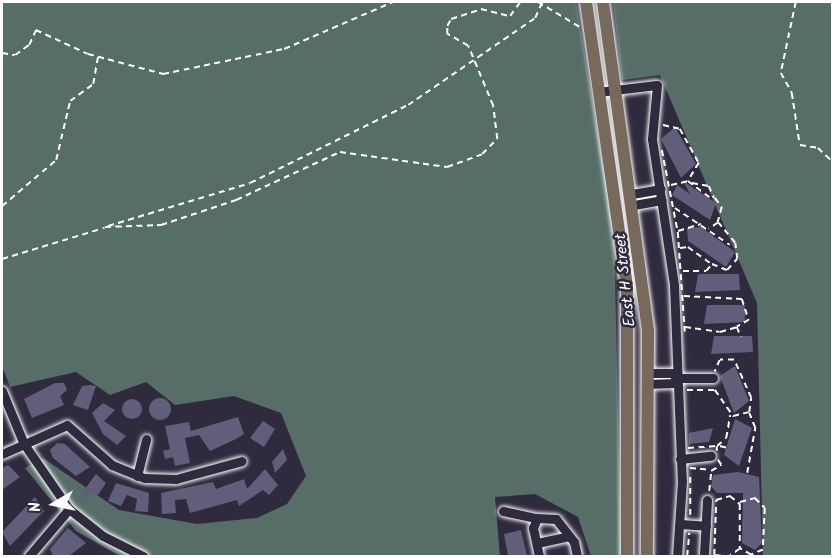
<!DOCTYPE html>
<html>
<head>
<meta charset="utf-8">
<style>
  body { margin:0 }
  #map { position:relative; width:834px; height:558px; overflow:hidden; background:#2f2a3d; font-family:Kalam,sans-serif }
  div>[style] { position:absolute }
  .green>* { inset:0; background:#576d68 }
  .building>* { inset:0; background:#615e7c }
  .round { border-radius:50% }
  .path>* { height:1.5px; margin-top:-0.75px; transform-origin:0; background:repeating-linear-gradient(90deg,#fff 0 6px,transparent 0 10.5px) }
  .roads { filter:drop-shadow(0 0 2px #fff) drop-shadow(0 0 2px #fff) }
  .minor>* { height:9px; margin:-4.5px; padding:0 4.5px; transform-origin:4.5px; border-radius:4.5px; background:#2f2a3d }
  .major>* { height:12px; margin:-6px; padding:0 6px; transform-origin:6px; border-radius:6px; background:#77695c }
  span { translate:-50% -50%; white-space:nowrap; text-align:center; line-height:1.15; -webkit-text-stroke:5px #2f2a3d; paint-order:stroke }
  .street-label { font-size:16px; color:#fff }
  .frame { position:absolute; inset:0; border:3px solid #fff; pointer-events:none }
  .north { position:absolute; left:24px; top:474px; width:60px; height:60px; -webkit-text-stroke:4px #2f2a3d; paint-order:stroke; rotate:261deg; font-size:16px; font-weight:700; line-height:24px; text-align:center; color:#fff }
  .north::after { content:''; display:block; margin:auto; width:21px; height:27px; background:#fff; clip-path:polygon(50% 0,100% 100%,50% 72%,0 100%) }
</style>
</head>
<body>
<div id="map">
  <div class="green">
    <i style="clip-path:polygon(2px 2px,576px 2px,614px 232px,621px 556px,591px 556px,578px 517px,535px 494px,495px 497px,500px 556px,120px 556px,76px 531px,25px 468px,43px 458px,119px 510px,197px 524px,257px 518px,287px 504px,306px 476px,281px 413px,234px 396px,175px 405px,146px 382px,110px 395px,76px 372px,10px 387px,2px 366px)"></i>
    <i style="clip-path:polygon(613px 2px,832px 2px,832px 556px,763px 556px,757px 303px,660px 75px,622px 80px)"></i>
  </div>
  <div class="building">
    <i style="clip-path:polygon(675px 127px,696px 164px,681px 178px,661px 139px)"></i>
    <i style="clip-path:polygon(683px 181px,716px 203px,710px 220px,672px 195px,677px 185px,690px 194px)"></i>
    <i style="clip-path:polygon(701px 227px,735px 252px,726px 267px,688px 241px,687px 228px)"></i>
    <i style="clip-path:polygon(739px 274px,740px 290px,695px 292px,698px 274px)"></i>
    <i style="clip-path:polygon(745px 305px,745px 322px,704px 324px,707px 305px)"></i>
    <i style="clip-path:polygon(752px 336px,753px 352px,711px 354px,714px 336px)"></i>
    <i style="clip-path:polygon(735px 366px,749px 401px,734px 413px,720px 376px)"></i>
    <i style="clip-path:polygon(55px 383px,64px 383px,67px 390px,60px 396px,64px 405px,32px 418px,24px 399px)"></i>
    <i style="clip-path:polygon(91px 385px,96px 386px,88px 410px,73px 405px,82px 386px)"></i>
    <i class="round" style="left:149px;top:398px;width:22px;height:22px"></i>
    <i class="round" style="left:122px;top:399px;width:20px;height:20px"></i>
    <i style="clip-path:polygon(103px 403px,115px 410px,104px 421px,126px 436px,117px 445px,103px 434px,92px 413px)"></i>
    <i style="clip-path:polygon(238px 417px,244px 434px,236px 439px,210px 451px,199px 435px,185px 438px,190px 463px,175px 466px,173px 457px,165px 459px,163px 451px,170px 449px,165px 426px,189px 422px,191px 431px)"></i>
    <i style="clip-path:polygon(735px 419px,752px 428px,739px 466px,724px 455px)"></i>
    <i style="clip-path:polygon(263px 421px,275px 429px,264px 447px,250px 438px)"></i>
    <i style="clip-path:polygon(713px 428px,709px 442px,689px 444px,689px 433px)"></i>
    <i style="clip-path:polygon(57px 443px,65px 444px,90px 467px,76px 476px,53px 458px,50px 450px)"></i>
    <i style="clip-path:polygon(283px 449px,287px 460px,275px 473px,272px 462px)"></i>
    <i style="clip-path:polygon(8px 465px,20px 477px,2px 490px,2px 468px)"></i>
    <i style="clip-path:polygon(265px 469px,278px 485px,269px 495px,263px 490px,239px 506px,237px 500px,190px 513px,186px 499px,175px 500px,176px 513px,162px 514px,161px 493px,213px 482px,216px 489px,244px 479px,247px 489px)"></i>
    <i style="clip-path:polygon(738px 472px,759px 477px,762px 543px,755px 550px,742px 543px,743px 493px,717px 493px,711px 486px,713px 475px)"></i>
    <i style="clip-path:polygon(96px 474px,106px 483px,98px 495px,90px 491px,83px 499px,79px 497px)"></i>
    <i style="clip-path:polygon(116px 483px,149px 493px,148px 512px,135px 511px,137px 499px,127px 495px,121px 506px,108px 501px)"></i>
    <i style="clip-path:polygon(35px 497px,44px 511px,10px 546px,2px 532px)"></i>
    <i style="clip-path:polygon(68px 528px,86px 543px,69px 556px,53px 556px,50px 549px)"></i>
    <i style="clip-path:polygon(521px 530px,527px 556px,508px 556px,504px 534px)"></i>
  </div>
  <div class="path">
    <i style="left:538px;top:2px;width:49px;rotate:30.8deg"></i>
    <i style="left:796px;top:2px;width:73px;rotate:101.9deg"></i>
    <i style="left:781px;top:73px;width:23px;rotate:61deg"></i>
    <i style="left:792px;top:93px;width:53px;rotate:81.3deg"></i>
    <i style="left:800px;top:145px;width:18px;rotate:9deg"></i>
    <i style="left:818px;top:148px;width:19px;rotate:43deg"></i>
    <i style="left:2px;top:53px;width:13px;rotate:9deg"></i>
    <i style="left:15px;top:55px;width:17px;rotate:-36deg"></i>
    <i style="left:29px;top:45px;width:17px;rotate:-65deg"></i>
    <i style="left:36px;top:30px;width:57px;rotate:24.8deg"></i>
    <i style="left:88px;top:54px;width:78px;rotate:14.9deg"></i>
    <i style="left:163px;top:74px;width:124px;rotate:-11.7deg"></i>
    <i style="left:284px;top:49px;width:119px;rotate:-23.3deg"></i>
    <i style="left:663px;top:125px;width:17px;rotate:13deg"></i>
    <i style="left:680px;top:129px;width:39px;rotate:61deg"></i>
    <i style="left:699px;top:163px;width:21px;rotate:121deg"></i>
    <i style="left:662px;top:150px;width:84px;rotate:79deg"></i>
    <i style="left:678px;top:232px;width:100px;rotate:86deg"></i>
    <i style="left:692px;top:183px;width:17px;rotate:10deg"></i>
    <i style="left:709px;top:186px;width:13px;rotate:67deg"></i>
    <i style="left:671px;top:185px;width:17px;rotate:-13deg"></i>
    <i style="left:688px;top:181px;width:30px;rotate:37deg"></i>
    <i style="left:715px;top:198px;width:11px;rotate:52deg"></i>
    <i style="left:722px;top:207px;width:16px;rotate:105deg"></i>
    <i style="left:2px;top:206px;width:71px;rotate:-40.4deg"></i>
    <i style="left:56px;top:160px;width:61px;rotate:-76.7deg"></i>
    <i style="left:70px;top:101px;width:29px;rotate:-36deg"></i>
    <i style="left:93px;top:84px;width:28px;rotate:-80deg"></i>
    <i style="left:675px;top:208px;width:66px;rotate:33.9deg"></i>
    <i style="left:108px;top:226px;width:148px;rotate:-16.8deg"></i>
    <i style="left:250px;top:183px;width:176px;rotate:-26.3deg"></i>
    <i style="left:408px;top:105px;width:154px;rotate:-34.4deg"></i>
    <i style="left:535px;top:18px;width:17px;rotate:-66deg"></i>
    <i style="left:105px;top:227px;width:56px;rotate:-2deg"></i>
    <i style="left:161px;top:225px;width:79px;rotate:-18.4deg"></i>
    <i style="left:236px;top:200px;width:115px;rotate:-24.8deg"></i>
    <i style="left:340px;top:152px;width:108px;rotate:8deg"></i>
    <i style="left:447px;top:167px;width:37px;rotate:-20deg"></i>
    <i style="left:482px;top:154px;width:21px;rotate:-45deg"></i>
    <i style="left:497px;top:139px;width:33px;rotate:-97deg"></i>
    <i style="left:493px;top:106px;width:65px;rotate:-112.6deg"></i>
    <i style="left:468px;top:46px;width:24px;rotate:-150deg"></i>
    <i style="left:447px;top:34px;width:8px;rotate:-90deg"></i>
    <i style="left:447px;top:26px;width:8px;rotate:-60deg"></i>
    <i style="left:451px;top:19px;width:32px;rotate:-18deg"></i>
    <i style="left:481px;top:9px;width:30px;rotate:14deg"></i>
    <i style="left:510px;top:16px;width:17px;rotate:-54deg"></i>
    <i style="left:678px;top:231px;width:24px;rotate:-17deg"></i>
    <i style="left:680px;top:248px;width:8px;rotate:-7deg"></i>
    <i style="left:688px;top:247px;width:29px;rotate:36deg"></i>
    <i style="left:2px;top:259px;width:107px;rotate:-16.9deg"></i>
    <i style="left:683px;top:271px;width:23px"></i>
    <i style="left:706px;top:271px;width:9px;rotate:-49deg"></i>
    <i style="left:712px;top:264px;width:16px;rotate:22deg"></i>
    <i style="left:727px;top:270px;width:15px;rotate:-48deg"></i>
    <i style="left:737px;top:259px;width:16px;rotate:-97deg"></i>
    <i style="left:735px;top:243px;width:26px;rotate:-130deg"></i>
    <i style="left:718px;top:223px;width:11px;rotate:146deg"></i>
    <i style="left:684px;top:296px;width:58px;rotate:3deg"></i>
    <i style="left:742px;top:299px;width:22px;rotate:72deg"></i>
    <i style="left:749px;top:320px;width:14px;rotate:150deg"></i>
    <i style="left:685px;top:327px;width:35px;rotate:8deg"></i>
    <i style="left:720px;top:332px;width:18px;rotate:-16deg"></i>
    <i style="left:737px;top:327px;width:11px;rotate:68deg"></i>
    <i style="left:687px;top:390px;width:28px"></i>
    <i style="left:715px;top:390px;width:32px;rotate:55deg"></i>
    <i style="left:733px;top:416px;width:16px;rotate:-14deg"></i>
    <i style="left:749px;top:412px;width:14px;rotate:-82deg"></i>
    <i style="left:751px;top:398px;width:42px;rotate:-114.1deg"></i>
    <i style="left:734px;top:360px;width:14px;rotate:180deg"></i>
    <i style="left:720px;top:360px;width:13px;rotate:113deg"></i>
    <i style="left:688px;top:448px;width:29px;rotate:-4deg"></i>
    <i style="left:717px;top:446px;width:5px;rotate:90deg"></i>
    <i style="left:726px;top:448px;width:9px;rotate:-167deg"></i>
    <i style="left:717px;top:446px;width:12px;rotate:-42deg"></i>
    <i style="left:726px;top:438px;width:23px;rotate:-80deg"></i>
    <i style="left:690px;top:468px;width:21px;rotate:5deg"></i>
    <i style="left:747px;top:473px;width:46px;rotate:-79.9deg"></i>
    <i style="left:755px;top:428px;width:16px;rotate:-112deg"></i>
    <i style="left:709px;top:491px;width:20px;rotate:-84deg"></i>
    <i style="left:711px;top:471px;width:12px;rotate:-31deg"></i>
    <i style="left:721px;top:465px;width:7px;rotate:-124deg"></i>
    <i style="left:740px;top:502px;width:16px;rotate:-15deg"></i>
    <i style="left:755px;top:498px;width:14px;rotate:45deg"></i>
    <i style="left:765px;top:508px;width:42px;rotate:92.7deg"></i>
    <i style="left:763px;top:550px;width:13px;rotate:157deg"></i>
    <i style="left:751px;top:555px;width:13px;rotate:-151deg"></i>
    <i style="left:690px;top:515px;width:40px;rotate:-90deg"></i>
    <i style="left:714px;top:555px;width:55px;rotate:-87.9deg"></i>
    <i style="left:716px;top:500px;width:15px;rotate:-16deg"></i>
    <i style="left:730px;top:496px;width:13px;rotate:39deg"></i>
    <i style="left:740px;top:504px;width:45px;rotate:90deg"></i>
    <i style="left:740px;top:549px;width:12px;rotate:145deg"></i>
    <i style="left:715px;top:555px;width:8px;rotate:7deg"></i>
    <i style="left:687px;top:556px;width:23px;rotate:-85deg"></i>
  </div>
  <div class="roads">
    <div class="minor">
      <i style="left:598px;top:92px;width:59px;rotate:-6.8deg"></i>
      <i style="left:657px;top:85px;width:54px;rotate:95.3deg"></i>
      <i style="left:652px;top:139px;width:148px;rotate:81.4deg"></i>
      <i style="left:674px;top:285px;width:196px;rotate:87.7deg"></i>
      <i style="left:682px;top:481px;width:75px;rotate:93.8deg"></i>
      <i style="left:632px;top:194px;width:29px;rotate:-10deg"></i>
      <i style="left:634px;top:205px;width:28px;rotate:-10deg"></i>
      <i style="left:647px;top:373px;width:28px"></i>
      <i style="left:675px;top:378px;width:38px"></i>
      <i style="left:647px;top:384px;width:28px;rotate:-2deg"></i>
      <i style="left:2px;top:391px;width:57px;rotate:67.5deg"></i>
      <i style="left:24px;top:444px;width:79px;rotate:55.3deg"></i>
      <i style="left:69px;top:509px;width:43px;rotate:38.5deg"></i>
      <i style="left:103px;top:536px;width:45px;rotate:26.6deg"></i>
      <i style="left:2px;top:454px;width:71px;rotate:-24deg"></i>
      <i style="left:67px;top:425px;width:60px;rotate:41.6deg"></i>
      <i style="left:112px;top:465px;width:35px;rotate:22deg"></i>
      <i style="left:145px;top:478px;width:31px;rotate:2deg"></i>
      <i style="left:176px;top:479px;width:68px;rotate:-15.3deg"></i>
      <i style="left:680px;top:459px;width:31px;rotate:-6deg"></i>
      <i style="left:137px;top:476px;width:38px;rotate:-76deg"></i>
      <i style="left:503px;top:511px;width:35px;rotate:12deg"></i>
      <i style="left:680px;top:524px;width:26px;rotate:4deg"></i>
      <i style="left:537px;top:543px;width:33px;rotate:-12deg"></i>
      <i style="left:704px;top:554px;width:54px;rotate:-86.8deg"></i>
      <i style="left:29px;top:556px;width:62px;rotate:-49.6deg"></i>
      <i style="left:539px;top:556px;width:29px;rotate:-102deg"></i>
      <i style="left:533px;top:528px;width:11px;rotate:-68deg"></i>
      <i style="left:537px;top:518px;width:19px;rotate:3deg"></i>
      <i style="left:556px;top:519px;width:29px;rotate:52deg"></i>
      <i style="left:574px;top:542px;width:14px;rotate:78deg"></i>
    </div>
    <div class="major">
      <i style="left:586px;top:2px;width:286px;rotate:81.8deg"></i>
      <i style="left:627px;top:285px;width:271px;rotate:90deg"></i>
      <i style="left:603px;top:2px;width:333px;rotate:82.2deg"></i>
      <i style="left:648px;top:332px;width:224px;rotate:90.3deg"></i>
    </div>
  </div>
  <div class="street-label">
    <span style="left:626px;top:280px;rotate:-96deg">East H Street</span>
  </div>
  <div class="frame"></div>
  <div class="north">N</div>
</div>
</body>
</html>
